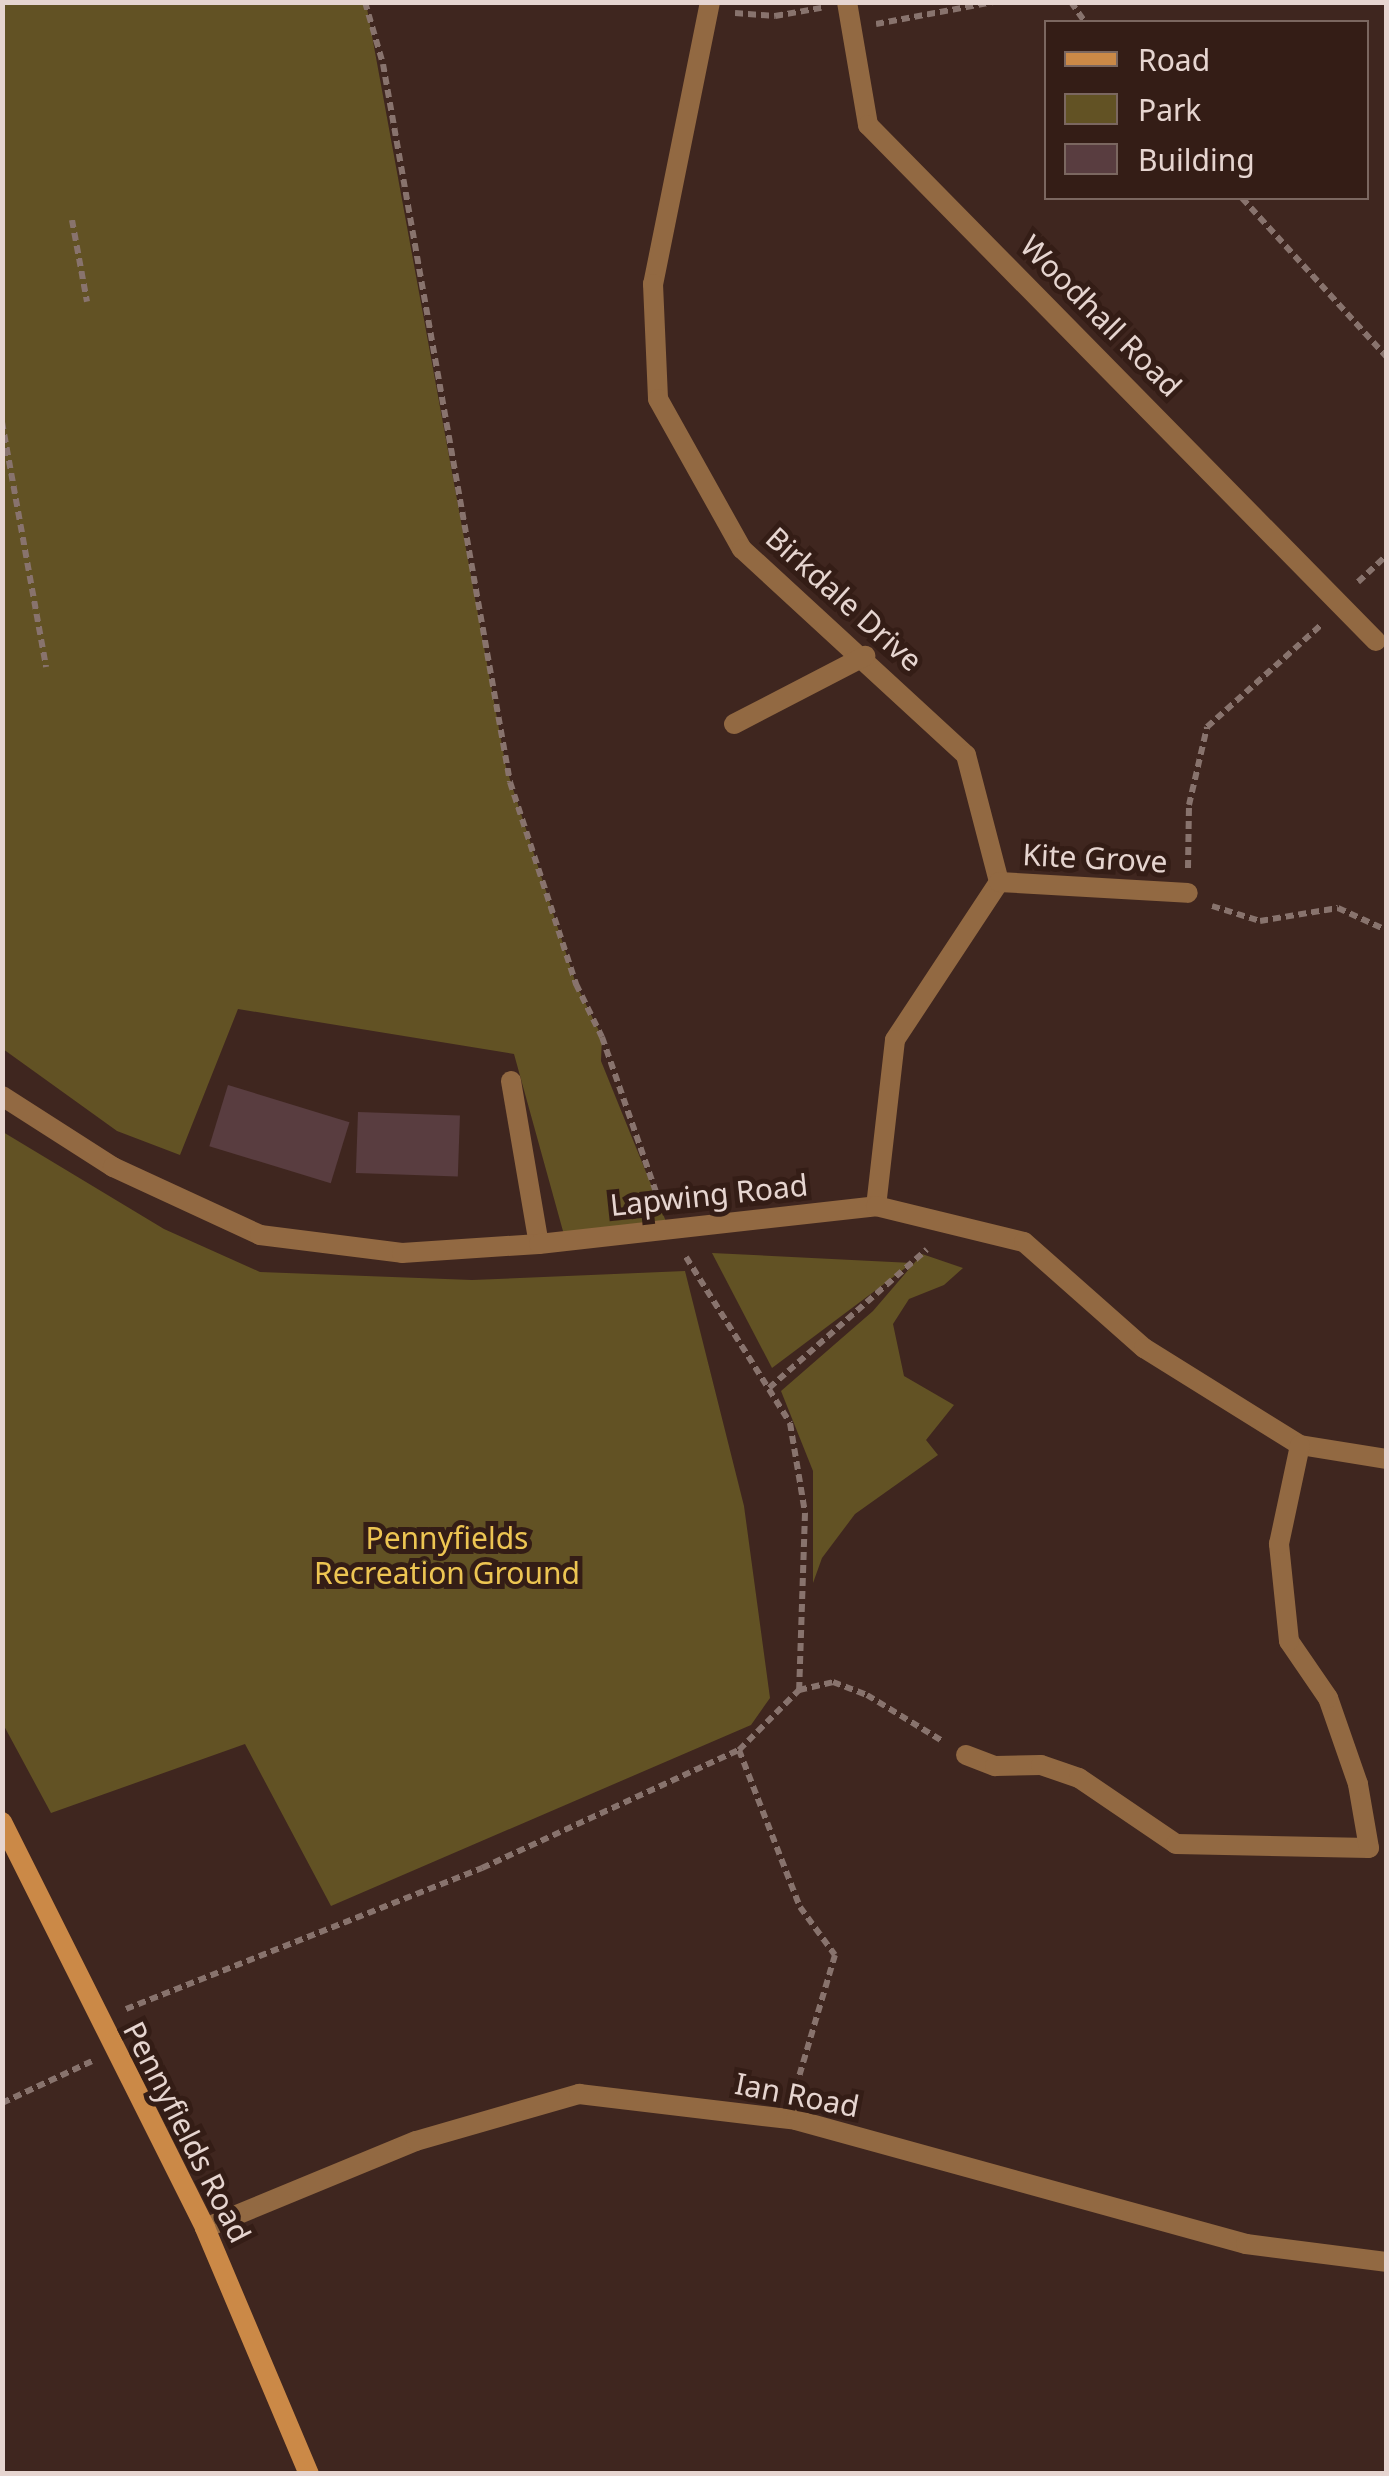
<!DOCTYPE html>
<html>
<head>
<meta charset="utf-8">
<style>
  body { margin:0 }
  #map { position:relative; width:1389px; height:2476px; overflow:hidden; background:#3f261f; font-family:"Noto Sans",sans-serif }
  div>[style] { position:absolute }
  .green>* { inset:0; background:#625224 }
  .building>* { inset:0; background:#593d40; transform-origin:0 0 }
  .path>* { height:6px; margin-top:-3px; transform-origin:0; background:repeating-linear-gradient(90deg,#88736d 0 8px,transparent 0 13px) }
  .street>* { height:20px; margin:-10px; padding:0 10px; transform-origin:10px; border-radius:10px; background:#926942 }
  .secondary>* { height:20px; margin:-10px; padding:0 10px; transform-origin:10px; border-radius:10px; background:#cb8947 }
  span { translate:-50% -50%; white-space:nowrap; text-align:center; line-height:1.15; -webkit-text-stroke:10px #341d16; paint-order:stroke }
  .street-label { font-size:30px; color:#e6d5d0 }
  .park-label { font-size:30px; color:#edc552 }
  .frame { position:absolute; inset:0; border:5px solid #e6d5d0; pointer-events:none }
  .legend { position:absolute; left:1044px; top:20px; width:325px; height:180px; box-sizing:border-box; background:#341d16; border:2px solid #7b6760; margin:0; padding:12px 18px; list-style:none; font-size:30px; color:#e6d5d0 }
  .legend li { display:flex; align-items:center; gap:20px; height:50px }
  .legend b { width:50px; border:2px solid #7b6760 }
</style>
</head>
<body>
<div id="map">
  <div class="green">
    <i style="clip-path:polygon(3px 3px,366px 3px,506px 767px,576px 984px,602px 1037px,601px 1061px,669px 1229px,566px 1242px,514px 1054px,238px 1009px,180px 1155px,117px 1131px,3px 1049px)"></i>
    <i style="clip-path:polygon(3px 1132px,164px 1229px,260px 1272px,472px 1280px,685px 1271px,744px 1506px,770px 1698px,751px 1725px,331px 1906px,245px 1744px,51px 1813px,3px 1724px)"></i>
    <i style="clip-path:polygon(712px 1253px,912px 1263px,772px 1368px)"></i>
    <i style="clip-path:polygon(922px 1254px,963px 1268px,944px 1285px,909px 1299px,893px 1324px,904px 1376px,954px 1405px,926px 1440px,938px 1455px,855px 1514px,822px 1558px,813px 1583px,813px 1471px,781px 1391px,873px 1311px)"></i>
  </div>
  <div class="building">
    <i style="left:228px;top:1085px;width:127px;height:64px;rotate:17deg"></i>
    <i style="left:358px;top:1112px;width:102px;height:61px;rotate:2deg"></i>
  </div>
  <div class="path">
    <i style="left:365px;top:2px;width:65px;rotate:73.8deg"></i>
    <i style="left:383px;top:64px;width:729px;rotate:79.97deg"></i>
    <i style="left:510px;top:782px;width:213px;rotate:71.9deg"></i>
    <i style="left:576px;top:984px;width:59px;rotate:63.9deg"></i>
    <i style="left:602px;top:1037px;width:174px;rotate:70.8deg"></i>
    <i style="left:1071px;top:2px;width:24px;rotate:55deg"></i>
    <i style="left:735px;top:13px;width:40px;rotate:4.3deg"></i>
    <i style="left:775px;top:16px;width:47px;rotate:-9.9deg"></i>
    <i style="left:876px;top:24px;width:119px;rotate:-10.6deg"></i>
    <i style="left:1242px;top:198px;width:214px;rotate:47.7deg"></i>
    <i style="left:72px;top:220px;width:83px;rotate:79.6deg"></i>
    <i style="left:2px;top:422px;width:249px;rotate:79.8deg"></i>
    <i style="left:1358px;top:582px;width:38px;rotate:-43deg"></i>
    <i style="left:1188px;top:868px;width:63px;rotate:-89.1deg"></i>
    <i style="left:1189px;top:805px;width:80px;rotate:-77deg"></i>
    <i style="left:1207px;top:727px;width:154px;rotate:-41.8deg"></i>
    <i style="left:1212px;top:906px;width:50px;rotate:17.4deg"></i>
    <i style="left:1260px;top:921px;width:79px;rotate:-9.5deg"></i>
    <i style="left:1338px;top:908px;width:53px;rotate:24.6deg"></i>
    <i style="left:686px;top:1257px;width:196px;rotate:57.9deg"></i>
    <i style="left:790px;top:1423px;width:91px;rotate:80.5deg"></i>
    <i style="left:805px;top:1513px;width:177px;rotate:91.9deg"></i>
    <i style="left:769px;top:1388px;width:210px;rotate:-41.3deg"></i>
    <i style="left:739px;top:1750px;width:168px;rotate:68.8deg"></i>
    <i style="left:800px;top:1907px;width:59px;rotate:53.9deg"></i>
    <i style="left:835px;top:1955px;width:144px;rotate:106.5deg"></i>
    <i style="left:126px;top:2009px;width:383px;rotate:-21.6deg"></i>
    <i style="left:482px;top:1868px;width:283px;rotate:-24.7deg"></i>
    <i style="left:739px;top:1750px;width:85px;rotate:-45deg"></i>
    <i style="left:799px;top:1690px;width:35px;rotate:-13deg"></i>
    <i style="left:833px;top:1682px;width:36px;rotate:21deg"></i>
    <i style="left:867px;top:1695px;width:90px;rotate:31.4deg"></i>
    <i style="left:2px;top:2103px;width:99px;rotate:-25deg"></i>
  </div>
  <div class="street">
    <i style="left:710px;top:2px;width:288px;rotate:101.4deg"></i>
    <i style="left:653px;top:284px;width:115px;rotate:87.5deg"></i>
    <i style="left:658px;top:399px;width:172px;rotate:60.8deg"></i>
    <i style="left:742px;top:549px;width:304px;rotate:42.6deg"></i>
    <i style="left:966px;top:755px;width:131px;rotate:75.4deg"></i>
    <i style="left:999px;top:882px;width:189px;rotate:123.4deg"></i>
    <i style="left:895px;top:1040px;width:167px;rotate:96.5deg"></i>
    <i style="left:847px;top:2px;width:125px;rotate:80.3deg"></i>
    <i style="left:868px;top:125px;width:724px;rotate:45.45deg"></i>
    <i style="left:734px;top:724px;width:148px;rotate:-27.4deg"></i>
    <i style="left:999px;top:882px;width:189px;rotate:3.3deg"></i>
    <i style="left:511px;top:1081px;width:165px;rotate:80.3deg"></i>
    <i style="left:2px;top:1096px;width:132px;rotate:32.6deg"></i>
    <i style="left:113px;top:1167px;width:162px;rotate:24.8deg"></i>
    <i style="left:260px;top:1235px;width:143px;rotate:7.2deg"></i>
    <i style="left:402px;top:1253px;width:137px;rotate:-3.8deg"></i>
    <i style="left:539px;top:1244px;width:339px;rotate:-6.4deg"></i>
    <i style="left:876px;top:1206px;width:152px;rotate:13.7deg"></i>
    <i style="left:1024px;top:1242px;width:160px;rotate:41.5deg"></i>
    <i style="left:1144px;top:1348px;width:184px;rotate:31.9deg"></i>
    <i style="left:1300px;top:1445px;width:87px;rotate:9.2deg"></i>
    <i style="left:966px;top:1755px;width:31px;rotate:21deg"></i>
    <i style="left:995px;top:1766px;width:46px;rotate:-1.2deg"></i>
    <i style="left:1041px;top:1765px;width:40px;rotate:18.9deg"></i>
    <i style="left:1079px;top:1778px;width:117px;rotate:34.2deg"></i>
    <i style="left:1176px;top:1844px;width:193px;rotate:1.2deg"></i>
    <i style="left:1369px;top:1848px;width:65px;rotate:-99.8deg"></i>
    <i style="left:1358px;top:1784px;width:91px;rotate:-109.2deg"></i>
    <i style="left:1328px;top:1698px;width:69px;rotate:-124.4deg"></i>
    <i style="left:1289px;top:1641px;width:98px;rotate:-95.9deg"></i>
    <i style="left:1279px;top:1544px;width:101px;rotate:-78deg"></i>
    <i style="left:205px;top:2228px;width:228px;rotate:-22.4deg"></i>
    <i style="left:416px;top:2141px;width:170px;rotate:-16.1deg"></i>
    <i style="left:579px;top:2094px;width:219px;rotate:6.8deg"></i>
    <i style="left:796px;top:2120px;width:467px;rotate:15.4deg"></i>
    <i style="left:1246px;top:2244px;width:141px;rotate:7.3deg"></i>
  </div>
  <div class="secondary">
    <i style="left:2px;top:1822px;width:454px;rotate:63.4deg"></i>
    <i style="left:205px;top:2228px;width:267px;rotate:67.1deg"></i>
  </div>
  <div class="street-label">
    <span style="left:1101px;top:316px;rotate:45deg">Woodhall Road</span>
    <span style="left:844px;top:599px;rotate:42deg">Birkdale Drive</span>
    <span style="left:1095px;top:858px;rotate:3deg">Kite Grove</span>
    <span style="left:709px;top:1195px;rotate:-6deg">Lapwing Road</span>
    <span style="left:797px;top:2095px;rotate:11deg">Ian Road</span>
    <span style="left:187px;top:2132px;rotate:63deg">Pennyfields Road</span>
  </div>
  <div class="park-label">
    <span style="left:447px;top:1555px">Pennyfields<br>Recreation Ground</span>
  </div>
  <div class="frame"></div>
  <ul class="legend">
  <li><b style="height:12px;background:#cb8947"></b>Road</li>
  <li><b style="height:28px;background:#625224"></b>Park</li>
  <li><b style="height:28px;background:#593d40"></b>Building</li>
  </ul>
</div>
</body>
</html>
